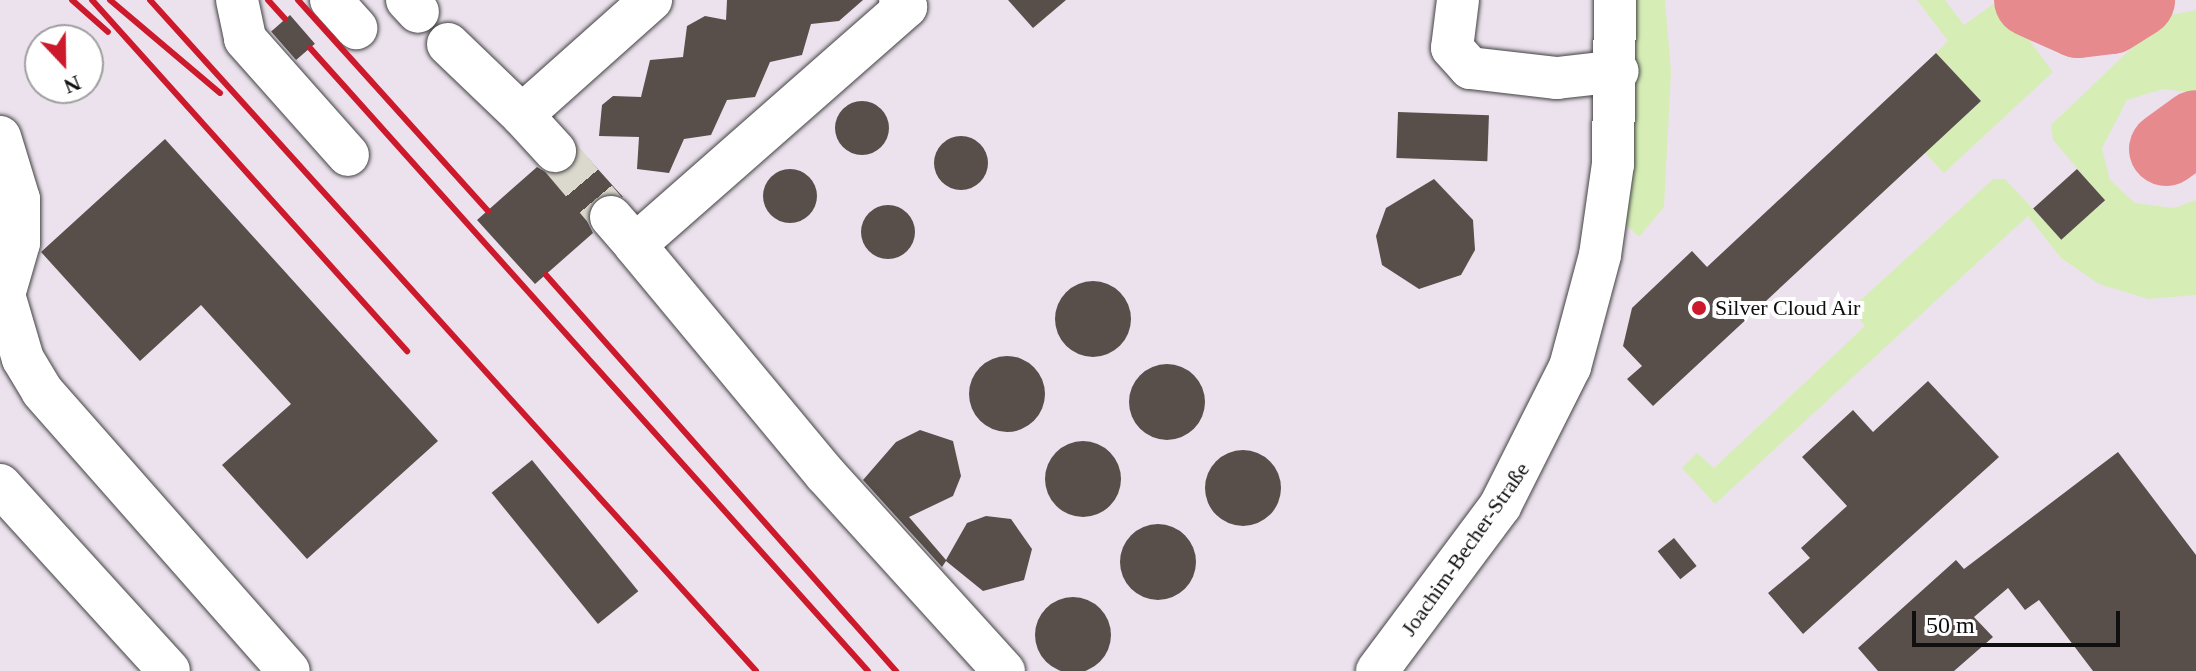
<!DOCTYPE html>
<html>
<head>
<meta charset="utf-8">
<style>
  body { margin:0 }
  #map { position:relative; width:2196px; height:671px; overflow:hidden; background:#fffbf0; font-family:"Times New Roman",serif }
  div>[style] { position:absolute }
  .industrial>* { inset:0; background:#ece2ee }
  .green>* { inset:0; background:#d6eeb6 }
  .taxiway>* { height:74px; margin:-37px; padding:0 37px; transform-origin:37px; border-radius:37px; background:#e68a8e }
  .building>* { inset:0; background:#584f4a; transform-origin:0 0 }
  .round { border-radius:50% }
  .minor-tunnel>* { height:42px; margin-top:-21px; transform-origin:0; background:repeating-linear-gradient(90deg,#dbd8ce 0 42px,transparent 0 63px) }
  .roads { filter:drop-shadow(0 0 2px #424242) drop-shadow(0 0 2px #424242) }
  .minor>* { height:42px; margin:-21px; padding:0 21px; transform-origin:21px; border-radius:21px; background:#fff }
  .rail>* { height:6px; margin:-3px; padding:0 3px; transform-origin:3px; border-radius:3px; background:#cc1a2c }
  .dots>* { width:22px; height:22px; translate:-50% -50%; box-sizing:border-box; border:4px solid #fff; border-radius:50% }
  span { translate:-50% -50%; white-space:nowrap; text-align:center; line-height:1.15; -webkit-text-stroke:8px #fff; paint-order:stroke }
  .poi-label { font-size:22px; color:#0f0f0f }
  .left { translate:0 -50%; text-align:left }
  .street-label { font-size:22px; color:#0f0f0f }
  .north { position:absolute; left:24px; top:24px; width:80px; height:80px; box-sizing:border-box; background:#fff; border:2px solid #9f9f9f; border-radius:50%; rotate:158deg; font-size:22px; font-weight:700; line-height:32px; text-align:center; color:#0f0f0f }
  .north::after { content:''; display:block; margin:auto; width:28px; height:36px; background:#cc1a2c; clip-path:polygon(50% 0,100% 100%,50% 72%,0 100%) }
  .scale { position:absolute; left:1912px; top:611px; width:208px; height:36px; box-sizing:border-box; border:4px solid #0f0f0f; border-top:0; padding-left:10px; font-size:24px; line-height:28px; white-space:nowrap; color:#0f0f0f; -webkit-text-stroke:6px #fff; paint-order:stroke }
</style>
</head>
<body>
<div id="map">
  <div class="industrial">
    <i style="clip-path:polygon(evenodd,0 0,2196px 0,2196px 671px,0 671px,0 0,40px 40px,88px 40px,88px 88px,40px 88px,40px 40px)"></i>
  </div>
  <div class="green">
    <i style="clip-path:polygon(1628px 0,1665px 0,1671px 72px,1664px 207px,1639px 237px,1623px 222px)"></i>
    <i style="clip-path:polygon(1917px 0,1945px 0,1964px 25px,1999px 0,2053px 72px,1944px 173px,1925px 153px,1981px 101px,1936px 53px,1948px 41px)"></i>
    <i style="clip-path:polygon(2196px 10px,2196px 93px,2163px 89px,2127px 100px,2102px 148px,2110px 180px,2135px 203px,2174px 208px,2196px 200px,2196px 295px,2148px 299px,2099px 284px,2061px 258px,2028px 216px,1715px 504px,1682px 468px,1697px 453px,1714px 468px,1865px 326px,1851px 309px,1993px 179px,2005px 179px,2061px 239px,2105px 201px,2053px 140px,2051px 125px,2165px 16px)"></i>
  </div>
  <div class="taxiway">
    <i style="left:2031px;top:0;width:51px;rotate:24.1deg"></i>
    <i style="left:2078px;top:21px;width:33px;rotate:-7deg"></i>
    <i style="left:2111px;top:17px;width:32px;rotate:-32deg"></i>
    <i style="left:2166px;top:149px;width:37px;rotate:-36deg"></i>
  </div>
  <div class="building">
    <i style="clip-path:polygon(727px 0,863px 0,839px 21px,811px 24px,802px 55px,770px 62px,755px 97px,727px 100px,711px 135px,684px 139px,669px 173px,637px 169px,639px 137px,599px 136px,602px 105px,613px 96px,641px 97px,650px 60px,683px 57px,687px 26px,705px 16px,726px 20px)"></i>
    <i style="clip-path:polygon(1008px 0,1066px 0,1033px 28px)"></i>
    <i style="left:290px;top:15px;width:38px;height:25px;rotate:49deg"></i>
    <i style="clip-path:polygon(1936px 53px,1981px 101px,1653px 406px,1627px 379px,1642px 366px,1623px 346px,1632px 308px,1692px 251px,1707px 267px)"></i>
    <i class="round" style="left:835px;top:101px;width:54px;height:54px"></i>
    <i style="left:1398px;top:112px;width:91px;height:46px;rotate:2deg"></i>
    <i class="round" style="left:934px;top:136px;width:54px;height:54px"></i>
    <i style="clip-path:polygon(165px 139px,438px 441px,307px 559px,222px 465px,291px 404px,201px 305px,140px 361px,41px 252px)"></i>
    <i style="clip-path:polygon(578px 147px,623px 197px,595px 199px,587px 221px,593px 233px,535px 284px,477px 220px,537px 167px,549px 174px,571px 169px)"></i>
    <i style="left:2077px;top:169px;width:42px;height:59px;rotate:48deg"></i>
    <i class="round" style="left:763px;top:169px;width:54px;height:54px"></i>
    <i style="clip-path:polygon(1434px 179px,1473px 220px,1475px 250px,1461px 275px,1419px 289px,1382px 265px,1376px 236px,1386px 208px)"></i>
    <i class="round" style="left:861px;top:205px;width:54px;height:54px"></i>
    <i class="round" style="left:1055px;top:281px;width:76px;height:76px"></i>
    <i class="round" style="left:969px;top:356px;width:76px;height:76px"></i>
    <i class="round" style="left:1129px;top:364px;width:76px;height:76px"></i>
    <i style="clip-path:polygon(1928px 381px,1999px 457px,1803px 634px,1768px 593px,1810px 558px,1801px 548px,1847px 506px,1802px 457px,1853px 410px,1873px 432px)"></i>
    <i style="clip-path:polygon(920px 430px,953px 441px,961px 476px,953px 496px,909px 517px,946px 560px,967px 523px,986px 516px,1011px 519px,1032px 549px,1024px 580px,983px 591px,946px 561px,942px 567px,863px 480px,896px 442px)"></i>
    <i class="round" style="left:1045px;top:441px;width:76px;height:76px"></i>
    <i class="round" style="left:1205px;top:450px;width:76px;height:76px"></i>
    <i style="clip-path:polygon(2118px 452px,2196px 555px,2196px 671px,2093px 671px,2039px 600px,2025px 610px,2008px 588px,1974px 617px,1993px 637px,1954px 671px,1878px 671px,1858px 648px,1956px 560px,1964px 569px)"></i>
    <i style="left:532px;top:460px;width:169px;height:52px;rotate:51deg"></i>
    <i class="round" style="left:1120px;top:524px;width:76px;height:76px"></i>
    <i style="left:1674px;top:538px;width:36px;height:21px;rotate:51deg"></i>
    <i class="round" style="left:1035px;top:597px;width:76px;height:76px"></i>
  </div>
  <div class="minor-tunnel">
    <i style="left:555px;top:151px;width:87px;rotate:49.7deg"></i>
  </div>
  <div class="roads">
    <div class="minor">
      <i style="left:237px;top:0;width:40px;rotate:78deg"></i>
      <i style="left:245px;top:39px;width:155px;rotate:48.4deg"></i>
      <i style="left:331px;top:0;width:38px;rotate:48deg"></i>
      <i style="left:407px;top:0;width:16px;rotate:47deg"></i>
      <i style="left:1458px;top:0;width:48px;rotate:97.1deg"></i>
      <i style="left:1452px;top:48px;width:27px;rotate:48deg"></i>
      <i style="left:1470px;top:68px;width:88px;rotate:6.6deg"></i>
      <i style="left:1557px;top:78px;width:61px;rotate:-6.5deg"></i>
      <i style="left:448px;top:44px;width:103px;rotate:43.8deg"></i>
      <i style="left:522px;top:115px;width:173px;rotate:-41.7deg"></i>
      <i style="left:522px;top:115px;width:49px;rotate:47.5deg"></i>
      <i style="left:0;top:137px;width:65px;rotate:73deg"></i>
      <i style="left:19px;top:199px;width:44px;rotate:90deg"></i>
      <i style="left:19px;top:243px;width:54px;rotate:106.1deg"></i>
      <i style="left:611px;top:217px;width:37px;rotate:49deg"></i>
      <i style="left:635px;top:245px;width:361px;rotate:-41.3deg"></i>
      <i style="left:906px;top:7px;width:9px;rotate:-131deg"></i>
      <i style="left:635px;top:245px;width:299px;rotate:50.3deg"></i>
      <i style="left:826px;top:475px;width:265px;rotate:47.8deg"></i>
      <i style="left:0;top:281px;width:81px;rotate:73.6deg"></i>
      <i style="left:23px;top:359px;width:37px;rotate:59deg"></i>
      <i style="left:42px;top:391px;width:373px;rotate:48.6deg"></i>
      <i style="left:0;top:485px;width:251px;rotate:47.7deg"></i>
      <i style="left:1377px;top:671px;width:206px;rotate:-53.3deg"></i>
      <i style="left:1500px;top:506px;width:156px;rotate:-63.3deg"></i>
      <i style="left:1570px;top:367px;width:116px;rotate:-75deg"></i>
      <i style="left:1600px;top:255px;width:92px;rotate:-81.9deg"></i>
      <i style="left:1613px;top:164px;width:164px;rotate:-89.3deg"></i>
    </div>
  </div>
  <div class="rail">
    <i style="left:72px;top:0;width:48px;rotate:41.6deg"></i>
    <i style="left:92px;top:0;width:472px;rotate:48.1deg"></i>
    <i style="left:110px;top:0;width:144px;rotate:40.2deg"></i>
    <i style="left:150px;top:0;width:904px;rotate:47.91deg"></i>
    <i style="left:268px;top:0;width:25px;rotate:48deg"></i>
    <i style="left:298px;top:0;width:284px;rotate:48deg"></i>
    <i style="left:310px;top:48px;width:836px;rotate:48.15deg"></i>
    <i style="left:546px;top:275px;width:529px;rotate:48.53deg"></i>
  </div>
  <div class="dots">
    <i style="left:1699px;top:308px;background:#cc1a2c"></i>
  </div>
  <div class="poi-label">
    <span class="left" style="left:1715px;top:308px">Silver Cloud Air</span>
  </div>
  <div class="street-label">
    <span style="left:1465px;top:549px;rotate:-55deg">Joachim-Becher-Straße</span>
  </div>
  <div class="north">N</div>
  <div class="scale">50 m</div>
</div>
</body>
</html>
